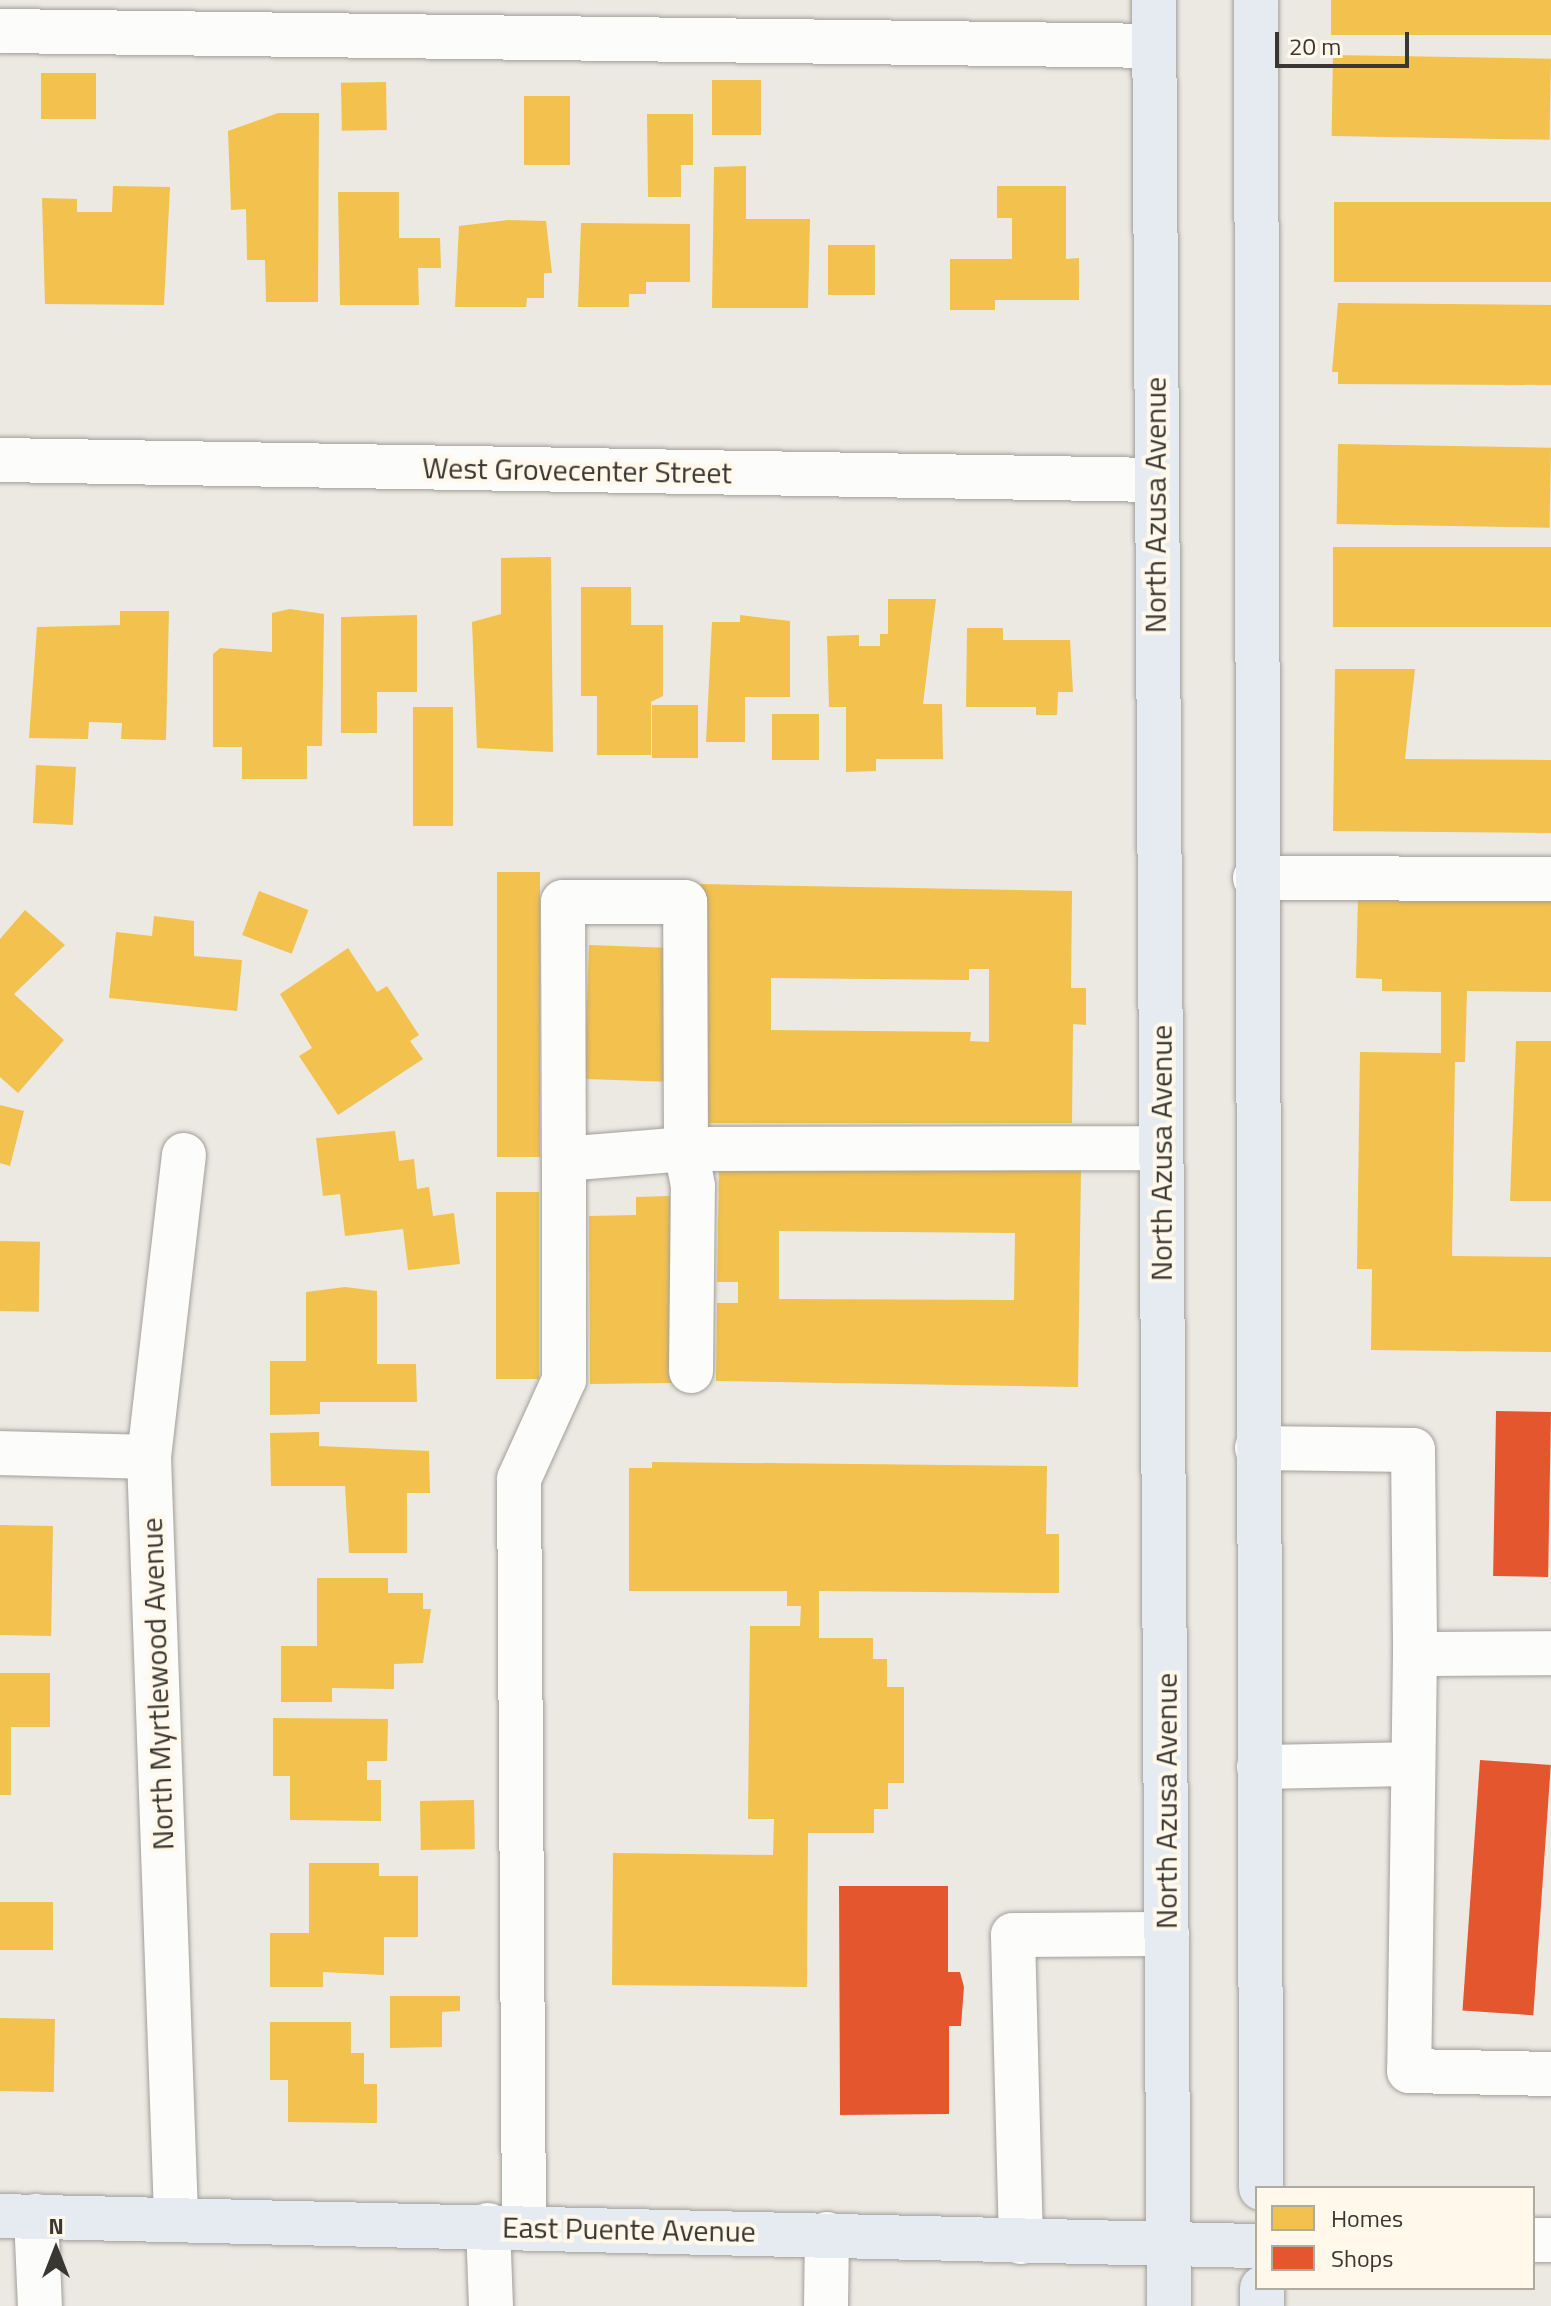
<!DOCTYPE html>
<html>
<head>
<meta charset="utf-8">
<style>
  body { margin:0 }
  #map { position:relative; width:1551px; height:2306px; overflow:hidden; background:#ece9e2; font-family:"Titillium Web",sans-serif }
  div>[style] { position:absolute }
  .homes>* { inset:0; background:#f2c14e; transform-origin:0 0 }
  .shops>* { inset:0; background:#e4572e; transform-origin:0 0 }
  .roads { filter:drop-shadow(0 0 2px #a29f9a) drop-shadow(0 0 2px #a29f9a) }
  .minor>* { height:44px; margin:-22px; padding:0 22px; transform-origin:22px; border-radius:22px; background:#fcfcfb }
  .major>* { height:44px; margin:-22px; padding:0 22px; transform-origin:22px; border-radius:22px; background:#e5ebf0 }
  span { translate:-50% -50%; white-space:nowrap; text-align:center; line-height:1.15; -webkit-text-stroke:8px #fff8eb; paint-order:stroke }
  .street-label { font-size:30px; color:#393732 }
  .legend { position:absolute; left:1255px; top:2186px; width:280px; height:104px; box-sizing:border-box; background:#fff8eb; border:2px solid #b0aba1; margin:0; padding:10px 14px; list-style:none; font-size:24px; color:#393732 }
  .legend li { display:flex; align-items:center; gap:16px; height:40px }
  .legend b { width:40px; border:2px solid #b0aba1 }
  .north { position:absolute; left:16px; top:2210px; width:80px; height:80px; -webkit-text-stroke:6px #fff8eb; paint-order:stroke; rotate:0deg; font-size:22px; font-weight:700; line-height:32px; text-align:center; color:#393732 }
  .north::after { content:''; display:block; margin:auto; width:28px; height:36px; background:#393732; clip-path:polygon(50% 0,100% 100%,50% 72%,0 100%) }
  .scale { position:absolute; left:1275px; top:32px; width:134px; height:36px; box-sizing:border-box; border:4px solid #393732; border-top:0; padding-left:10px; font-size:24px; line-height:28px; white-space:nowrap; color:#393732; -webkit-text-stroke:6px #fff8eb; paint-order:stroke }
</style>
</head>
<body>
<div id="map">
  <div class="homes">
    <i style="left:1331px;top:0;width:220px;height:35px"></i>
    <i style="left:1333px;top:55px;width:218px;height:81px;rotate:1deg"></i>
    <i style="left:41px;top:73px;width:55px;height:46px"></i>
    <i style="left:712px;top:80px;width:49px;height:55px"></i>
    <i style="left:386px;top:82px;width:48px;height:45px;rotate:89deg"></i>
    <i style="left:524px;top:96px;width:46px;height:69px"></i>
    <i style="clip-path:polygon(278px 113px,319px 113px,318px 302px,266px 302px,265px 260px,247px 260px,246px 209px,231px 210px,228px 131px)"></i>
    <i style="clip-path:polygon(647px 114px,693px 114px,693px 165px,681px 165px,681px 197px,648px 197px)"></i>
    <i style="clip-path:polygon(746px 166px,746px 219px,810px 219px,808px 308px,712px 308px,714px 167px)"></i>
    <i style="clip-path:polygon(113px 186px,170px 187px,164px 305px,45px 304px,42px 198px,77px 199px,77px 212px,112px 212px)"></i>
    <i style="clip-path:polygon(997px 186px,1066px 186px,1066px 259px,1079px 258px,1079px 300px,995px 300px,995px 310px,950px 310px,950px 259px,1012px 259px,1012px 218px,997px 218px)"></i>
    <i style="clip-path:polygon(338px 192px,399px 192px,399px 238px,440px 238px,441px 268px,418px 268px,419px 305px,340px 305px)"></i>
    <i style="left:1334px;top:202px;width:217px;height:80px"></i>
    <i style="clip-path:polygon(508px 220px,546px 221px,552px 273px,544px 273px,544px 298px,527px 298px,526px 307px,455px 307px,459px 226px)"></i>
    <i style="clip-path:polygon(581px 223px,690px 224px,690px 282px,646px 282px,646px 294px,629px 294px,629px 307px,578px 307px)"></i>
    <i style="left:875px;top:245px;width:50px;height:47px;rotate:90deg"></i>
    <i style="clip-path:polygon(1338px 303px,1551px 305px,1551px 385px,1338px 384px,1338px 372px,1332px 372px)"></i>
    <i style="left:1338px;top:444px;width:213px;height:80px;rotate:1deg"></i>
    <i style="left:1333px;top:547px;width:218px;height:80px"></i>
    <i style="clip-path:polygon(551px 557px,553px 752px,477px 748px,472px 622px,501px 614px,501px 558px)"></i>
    <i style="clip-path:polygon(581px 587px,631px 587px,631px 625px,663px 625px,663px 696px,651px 702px,651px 755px,597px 755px,597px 696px,581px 696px)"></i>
    <i style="clip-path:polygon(888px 599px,936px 599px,923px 704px,942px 704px,943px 759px,876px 759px,876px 771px,846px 772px,846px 707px,829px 707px,827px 636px,859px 635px,859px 646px,880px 646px,880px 634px,888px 634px)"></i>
    <i style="clip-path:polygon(290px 609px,324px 614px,322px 746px,307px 746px,307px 779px,242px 779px,242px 747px,213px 747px,213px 654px,220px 648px,272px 652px,272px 613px)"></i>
    <i style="clip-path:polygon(120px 611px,169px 611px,166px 740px,121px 739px,122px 723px,89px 722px,88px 739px,29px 738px,37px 627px,120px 625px)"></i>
    <i style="clip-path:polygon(417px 615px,417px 692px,377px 692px,377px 733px,341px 733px,341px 617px)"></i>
    <i style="clip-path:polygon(740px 615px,790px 621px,790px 697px,745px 697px,745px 742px,706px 742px,712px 622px,740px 622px)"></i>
    <i style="clip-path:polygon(967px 628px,1003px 628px,1003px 640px,1070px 640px,1073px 692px,1058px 692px,1057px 715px,1036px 715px,1036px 707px,966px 707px)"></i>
    <i style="clip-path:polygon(1335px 669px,1415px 669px,1405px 759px,1551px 760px,1551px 833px,1333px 831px)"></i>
    <i style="left:652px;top:705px;width:46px;height:53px"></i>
    <i style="left:413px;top:707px;width:40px;height:119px"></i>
    <i style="left:772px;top:714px;width:47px;height:46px"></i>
    <i style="left:36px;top:765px;width:40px;height:58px;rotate:3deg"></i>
    <i style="left:497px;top:872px;width:43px;height:285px"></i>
    <i style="clip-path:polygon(evenodd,700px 884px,1072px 891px,1071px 988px,1086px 988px,1086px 1025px,1073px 1024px,1072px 1123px,699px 1123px,700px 884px,969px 969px,989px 969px,989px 1042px,970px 1041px,971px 1032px,771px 1030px,771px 978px,969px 980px,969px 969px)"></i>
    <i style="left:259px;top:891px;width:53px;height:47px;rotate:21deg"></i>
    <i style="clip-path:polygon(1358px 896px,1551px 898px,1551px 992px,1467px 991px,1465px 1062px,1455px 1062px,1452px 1256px,1551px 1257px,1551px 1352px,1371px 1350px,1372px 1269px,1357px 1269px,1360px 1052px,1441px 1053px,1441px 992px,1382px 991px,1382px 979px,1356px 978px)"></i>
    <i style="clip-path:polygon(25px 910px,65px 945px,14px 994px,64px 1040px,18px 1093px,0 1077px,0 939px)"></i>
    <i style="clip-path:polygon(154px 916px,194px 921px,194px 956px,242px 960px,237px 1011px,109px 998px,116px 932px,152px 936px)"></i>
    <i style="left:589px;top:945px;width:83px;height:134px;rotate:2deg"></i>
    <i style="clip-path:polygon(348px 948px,377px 992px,387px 986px,419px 1035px,410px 1041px,423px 1059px,338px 1115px,299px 1056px,312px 1048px,280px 994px)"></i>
    <i style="clip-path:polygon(1516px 1041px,1551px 1041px,1551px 1201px,1510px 1201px)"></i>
    <i style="clip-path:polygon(0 1105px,24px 1111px,10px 1166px,0 1163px)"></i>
    <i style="clip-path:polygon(395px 1131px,399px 1161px,414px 1159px,417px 1189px,429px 1187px,433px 1216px,454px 1213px,460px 1264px,408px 1270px,403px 1229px,345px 1236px,340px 1194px,323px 1196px,316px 1138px)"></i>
    <i style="clip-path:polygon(evenodd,1033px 1168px,1081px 1169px,1078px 1387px,716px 1381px,717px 1303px,738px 1303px,738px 1282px,717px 1282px,719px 1169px,1033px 1168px,779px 1231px,1015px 1233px,1014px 1300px,779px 1299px,779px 1231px)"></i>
    <i style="left:496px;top:1192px;width:43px;height:187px"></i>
    <i style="clip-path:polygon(670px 1196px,673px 1383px,590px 1384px,589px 1216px,636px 1215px,636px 1197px)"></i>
    <i style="left:0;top:1241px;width:40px;height:70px;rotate:1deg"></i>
    <i style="clip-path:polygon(345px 1287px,377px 1291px,377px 1364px,416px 1364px,417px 1402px,320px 1402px,320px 1414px,270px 1415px,270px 1361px,306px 1361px,306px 1292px)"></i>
    <i style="clip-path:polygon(319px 1432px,319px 1446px,429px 1451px,430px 1493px,407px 1493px,407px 1553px,349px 1553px,345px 1486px,271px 1486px,270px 1433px)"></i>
    <i style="clip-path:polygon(652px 1462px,1047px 1466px,1046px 1534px,1059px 1534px,1059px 1593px,819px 1591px,819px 1638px,873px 1638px,873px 1659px,887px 1659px,887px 1687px,904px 1687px,904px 1783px,888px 1783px,888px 1809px,874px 1809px,874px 1833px,808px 1833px,807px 1987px,612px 1985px,613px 1853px,773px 1855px,774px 1819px,748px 1819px,750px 1626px,800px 1626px,801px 1606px,787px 1606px,787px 1591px,629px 1591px,629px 1468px,652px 1468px)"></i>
    <i style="left:53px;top:1526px;width:110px;height:53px;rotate:91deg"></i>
    <i style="clip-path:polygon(317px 1578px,388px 1578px,388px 1593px,423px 1593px,423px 1609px,431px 1609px,423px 1663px,394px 1664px,394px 1689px,332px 1688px,332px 1702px,281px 1702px,281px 1646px,317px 1646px)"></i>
    <i style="clip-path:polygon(0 1673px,50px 1673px,50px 1727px,11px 1727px,11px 1795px,0 1795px)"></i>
    <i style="clip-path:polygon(273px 1718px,388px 1719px,387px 1761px,367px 1761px,367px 1780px,381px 1780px,381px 1821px,290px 1820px,290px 1776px,273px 1776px)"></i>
    <i style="left:474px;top:1800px;width:49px;height:54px;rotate:89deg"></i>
    <i style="clip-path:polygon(309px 1863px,379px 1863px,379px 1876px,418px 1876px,418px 1937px,384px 1937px,384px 1975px,323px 1972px,323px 1987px,270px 1987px,270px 1933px,309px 1933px)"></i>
    <i style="left:0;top:1902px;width:53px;height:48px"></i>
    <i style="clip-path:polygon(390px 1996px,460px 1996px,460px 2011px,442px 2012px,442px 2047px,390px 2048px)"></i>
    <i style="left:0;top:2018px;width:55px;height:73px;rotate:1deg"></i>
    <i style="clip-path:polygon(270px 2022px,351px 2022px,351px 2053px,364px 2053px,364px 2084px,377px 2084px,377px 2123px,288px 2122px,288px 2080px,270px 2080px)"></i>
  </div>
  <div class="shops">
    <i style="left:1551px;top:1412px;width:165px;height:55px;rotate:91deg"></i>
    <i style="left:1480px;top:1760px;width:71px;height:251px;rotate:4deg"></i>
    <i style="clip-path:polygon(839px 1886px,948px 1886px,948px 1972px,960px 1972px,964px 1987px,961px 2026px,949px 2026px,949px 2114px,840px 2115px)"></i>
  </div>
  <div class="roads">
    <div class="minor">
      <i style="left:0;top:31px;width:1154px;rotate:0.74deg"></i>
      <i style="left:0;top:460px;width:1154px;rotate:0.99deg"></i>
      <i style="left:1255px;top:878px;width:296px;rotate:0.2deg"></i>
      <i style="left:691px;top:1371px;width:185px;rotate:-89.4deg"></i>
      <i style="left:693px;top:1186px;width:38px;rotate:-101deg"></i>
      <i style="left:686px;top:1149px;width:247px;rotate:-90.2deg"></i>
      <i style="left:685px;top:902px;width:122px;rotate:180deg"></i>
      <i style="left:563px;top:902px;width:257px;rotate:89.8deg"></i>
      <i style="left:564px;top:1159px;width:122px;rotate:-4.7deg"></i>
      <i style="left:686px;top:1149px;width:475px;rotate:-0.1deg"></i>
      <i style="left:1257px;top:1448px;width:156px;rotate:0.7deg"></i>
      <i style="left:1413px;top:1450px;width:204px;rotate:89.4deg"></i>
      <i style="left:1415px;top:1654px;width:136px;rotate:-0.4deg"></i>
      <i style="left:0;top:1453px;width:149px;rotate:1.5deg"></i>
      <i style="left:1415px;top:1654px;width:417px;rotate:90.8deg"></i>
      <i style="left:1409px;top:2071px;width:142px;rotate:1.2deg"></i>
      <i style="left:1259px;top:1767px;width:154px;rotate:-1.1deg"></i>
      <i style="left:176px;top:2215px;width:758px;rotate:-92.04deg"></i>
      <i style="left:149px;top:1457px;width:304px;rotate:-83.4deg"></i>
      <i style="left:36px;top:2216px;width:90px;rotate:87.5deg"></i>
      <i style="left:488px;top:2225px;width:81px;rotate:87.9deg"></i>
      <i style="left:524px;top:2226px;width:747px;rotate:-90.38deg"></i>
      <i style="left:519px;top:1479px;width:109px;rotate:-65.6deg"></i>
      <i style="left:564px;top:1380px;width:221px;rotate:-90deg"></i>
      <i style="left:1533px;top:2240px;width:18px"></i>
      <i style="left:1021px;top:2242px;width:307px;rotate:-91.5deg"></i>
      <i style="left:1013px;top:1935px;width:154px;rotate:-0.4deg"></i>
      <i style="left:826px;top:2306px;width:72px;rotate:-89.2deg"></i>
    </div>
    <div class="major">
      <i style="left:1154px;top:0;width:2306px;rotate:89.63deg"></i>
      <i style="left:1256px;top:0;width:2188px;rotate:89.87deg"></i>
      <i style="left:0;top:2216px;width:1257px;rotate:1.37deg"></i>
      <i style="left:1262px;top:2288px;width:18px;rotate:90deg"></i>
    </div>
  </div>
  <div class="street-label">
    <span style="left:577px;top:470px;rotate:1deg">West Grovecenter Street</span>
    <span style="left:1155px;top:505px;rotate:-90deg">North Azusa Avenue</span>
    <span style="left:1161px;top:1153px;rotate:-90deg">North Azusa Avenue</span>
    <span style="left:157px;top:1684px;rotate:-92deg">North Myrtlewood Avenue</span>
    <span style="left:1166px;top:1801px;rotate:-90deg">North Azusa Avenue</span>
    <span style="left:629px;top:2229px;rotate:1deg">East Puente Avenue</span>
  </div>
  <ul class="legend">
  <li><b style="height:22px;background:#f2c14e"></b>Homes</li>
  <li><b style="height:22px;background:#e4572e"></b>Shops</li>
  </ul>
  <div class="north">N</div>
  <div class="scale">20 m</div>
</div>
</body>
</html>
